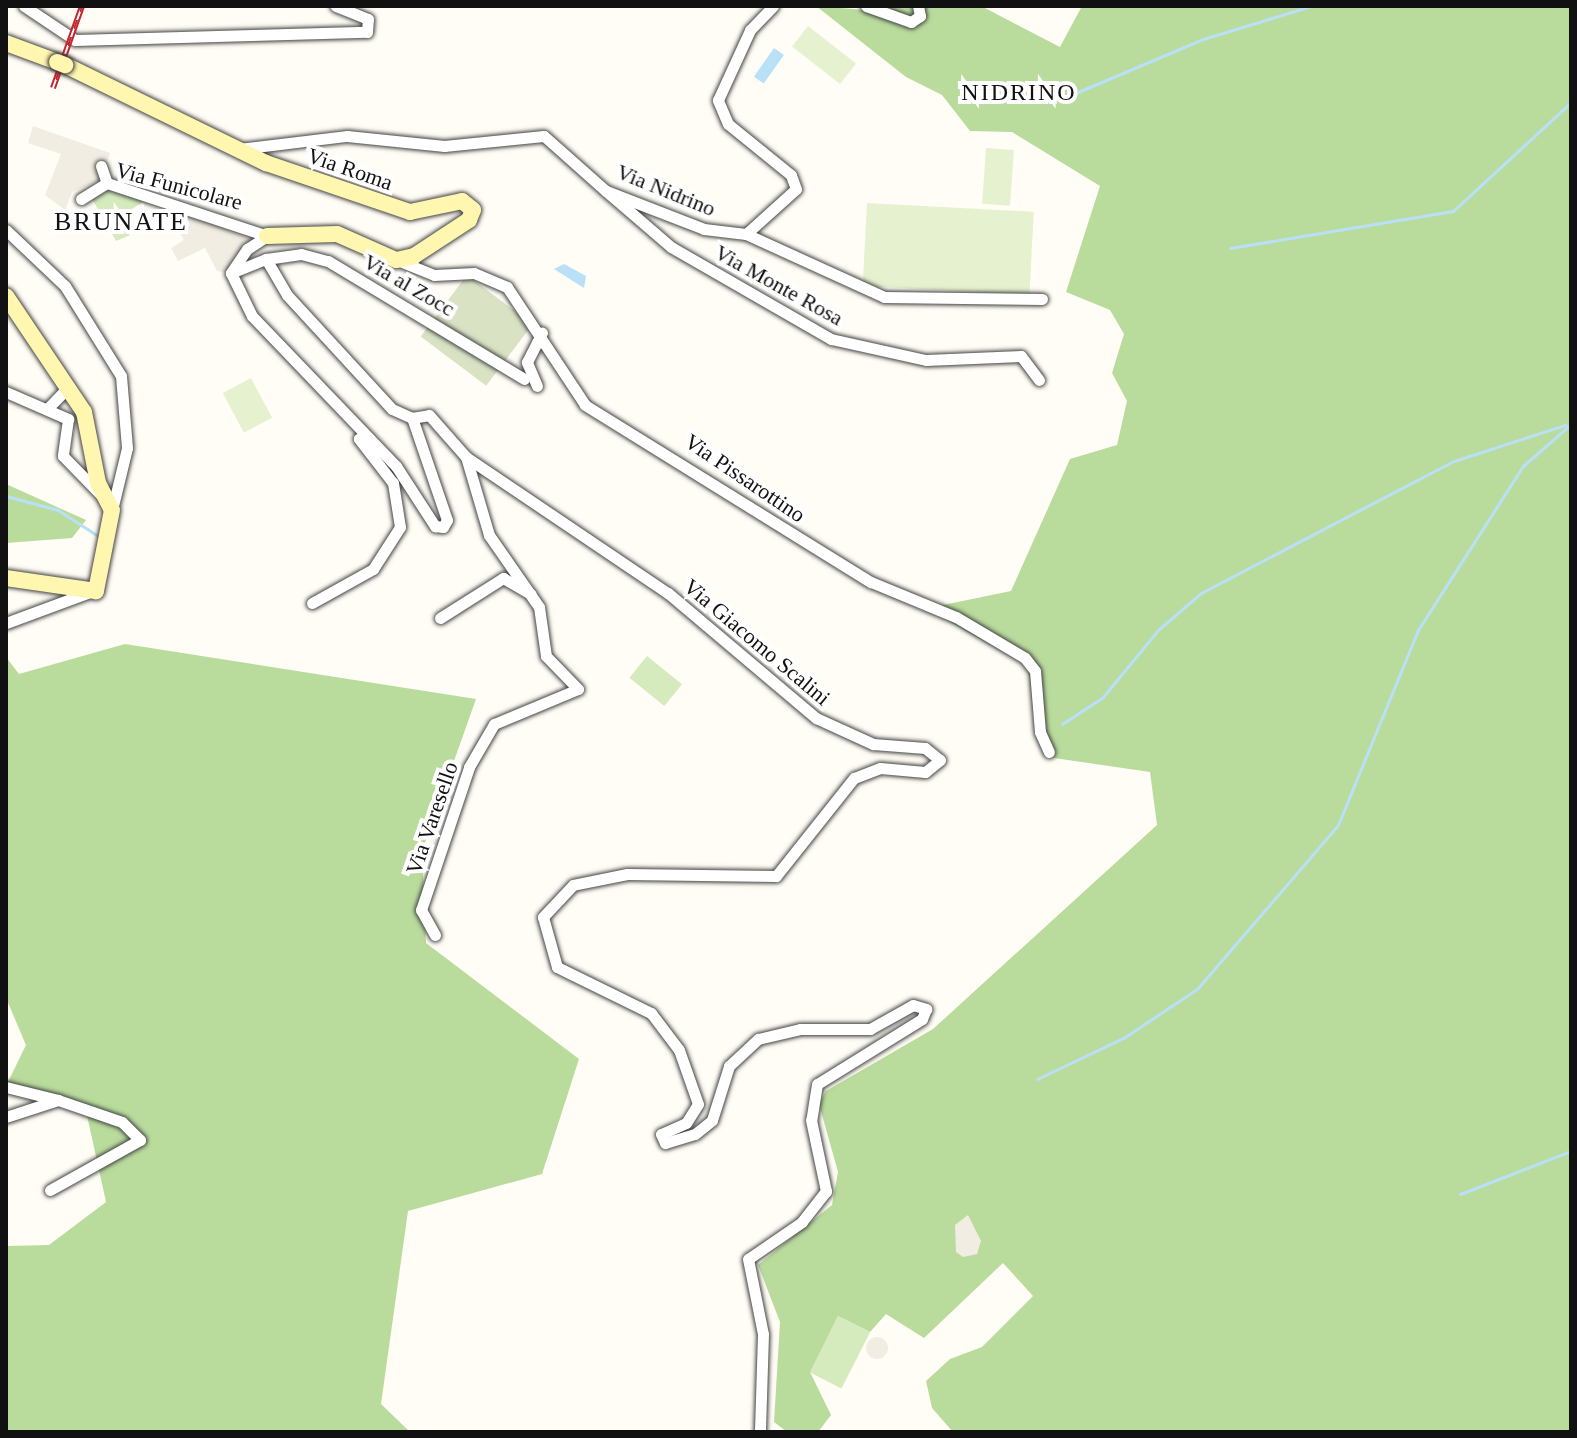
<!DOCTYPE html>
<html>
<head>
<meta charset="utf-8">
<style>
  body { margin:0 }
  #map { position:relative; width:1577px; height:1438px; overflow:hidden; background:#fffdf5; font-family:Georgia,serif }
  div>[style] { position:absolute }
  .green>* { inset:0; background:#d5ebbd; transform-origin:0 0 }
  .forest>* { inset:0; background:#b9dc9c }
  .cemetery>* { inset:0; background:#d9e3c4; transform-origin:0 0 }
  .pitch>* { inset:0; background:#e6f2cf; transform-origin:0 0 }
  .plaza>* { inset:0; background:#f1ede2 }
  .round { border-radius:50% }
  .water>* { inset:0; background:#b9e0f7; transform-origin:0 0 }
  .stream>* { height:3px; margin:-1.5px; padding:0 1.5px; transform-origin:1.5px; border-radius:1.5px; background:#b9e0f7 }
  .roads { filter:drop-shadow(0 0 2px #444) drop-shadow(0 0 2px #444) }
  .street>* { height:11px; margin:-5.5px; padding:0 5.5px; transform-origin:5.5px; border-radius:5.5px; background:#fff }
  .secondary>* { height:16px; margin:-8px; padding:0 8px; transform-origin:8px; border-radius:8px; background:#fff6b0 }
  .rail>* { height:6px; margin-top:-3px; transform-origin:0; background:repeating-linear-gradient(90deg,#fff 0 9px,#c4262e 0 18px); box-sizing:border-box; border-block:2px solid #c4262e }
  .bridges { filter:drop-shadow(0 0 2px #333) drop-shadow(0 0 2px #333) }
  .secondary-bridge>* { height:16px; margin:-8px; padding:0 8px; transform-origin:8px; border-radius:8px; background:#fff6b0 }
  span { translate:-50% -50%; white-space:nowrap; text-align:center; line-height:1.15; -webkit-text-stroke:8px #fff; paint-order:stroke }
  .street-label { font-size:22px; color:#111 }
  .neighbourhood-label { font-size:24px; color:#111; letter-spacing:2px }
  .quarter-label { font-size:26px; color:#111; letter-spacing:2px }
  .frame { position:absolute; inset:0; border:8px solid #111; pointer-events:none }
</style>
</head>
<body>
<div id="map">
  <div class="green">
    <i style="clip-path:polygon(114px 188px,149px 198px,132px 209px,135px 233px,116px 241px,91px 197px)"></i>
    <i style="left:647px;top:656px;width:45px;height:28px;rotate:39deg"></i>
    <i style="left:838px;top:1316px;width:36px;height:63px;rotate:27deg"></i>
  </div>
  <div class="forest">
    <i style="clip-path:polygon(816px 6px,889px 12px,893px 6px,981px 6px,1060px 47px,1082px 6px,1571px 6px,1571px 1432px,953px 1432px,932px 1408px,926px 1381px,950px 1359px,982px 1347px,1033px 1296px,1003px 1263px,924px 1338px,886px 1314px,870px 1332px,838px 1316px,810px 1372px,831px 1415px,818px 1432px,787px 1432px,774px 1422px,780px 1322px,758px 1265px,832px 1205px,838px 1172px,819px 1104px,826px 1091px,933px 1029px,1157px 825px,1150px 772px,1047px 757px,1036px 736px,1028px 666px,939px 616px,943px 605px,1011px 591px,1070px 459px,1117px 445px,1127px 401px,1112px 373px,1124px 334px,1110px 310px,1066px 292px,1100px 186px,1012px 132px,970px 131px,942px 95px,906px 77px)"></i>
    <i style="clip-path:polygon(6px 484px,86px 520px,72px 538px,6px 543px)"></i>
    <i style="clip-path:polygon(125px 644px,476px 699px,422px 851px,426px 943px,579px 1059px,542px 1174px,408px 1211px,381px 1404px,410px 1432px,6px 1432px,6px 1246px,49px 1245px,106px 1202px,86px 1111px,7px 1084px,26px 1045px,6px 998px,6px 657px,19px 674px)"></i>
  </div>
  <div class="cemetery">
    <i style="left:467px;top:275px;width:82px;height:77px;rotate:37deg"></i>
  </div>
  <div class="pitch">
    <i style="left:808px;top:26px;width:61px;height:26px;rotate:38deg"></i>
    <i style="left:986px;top:148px;width:28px;height:56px;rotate:4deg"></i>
    <i style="left:867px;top:203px;width:167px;height:83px;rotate:3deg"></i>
    <i style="left:251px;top:378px;width:45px;height:32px;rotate:62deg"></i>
  </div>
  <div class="plaza">
    <i style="clip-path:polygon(33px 126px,110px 153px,102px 179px,72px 192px,65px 210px,45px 195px,61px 154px,28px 143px)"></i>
    <i style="clip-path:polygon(184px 211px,255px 242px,231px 273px,217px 271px,205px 248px,178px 261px,171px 248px,184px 240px,177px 228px)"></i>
    <i style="clip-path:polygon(968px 1215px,981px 1241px,977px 1254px,963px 1257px,956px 1252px,955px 1225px)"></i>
    <i class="round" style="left:866px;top:1337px;width:22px;height:22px"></i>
  </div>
  <div class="water">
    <i style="left:774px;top:48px;width:12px;height:35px;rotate:35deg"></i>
    <i style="clip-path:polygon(564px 264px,586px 276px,584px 288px,554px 269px)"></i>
  </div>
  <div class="stream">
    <i style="left:1078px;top:92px;width:136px;rotate:-23deg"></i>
    <i style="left:1203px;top:39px;width:113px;rotate:-17deg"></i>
    <i style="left:1230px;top:248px;width:226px;rotate:-9.4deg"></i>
    <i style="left:1453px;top:211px;width:161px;rotate:-42.7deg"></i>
    <i style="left:6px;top:496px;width:54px;rotate:15.1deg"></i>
    <i style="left:58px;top:510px;width:51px;rotate:33.1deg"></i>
    <i style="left:1062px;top:724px;width:48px;rotate:-33deg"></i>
    <i style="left:1102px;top:698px;width:88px;rotate:-50.5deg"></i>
    <i style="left:1158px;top:630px;width:57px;rotate:-40.7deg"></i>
    <i style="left:1201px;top:593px;width:285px;rotate:-27.6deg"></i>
    <i style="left:1454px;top:461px;width:117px;rotate:-18deg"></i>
    <i style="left:1037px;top:1079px;width:98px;rotate:-25.5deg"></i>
    <i style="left:1125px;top:1037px;width:87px;rotate:-33.7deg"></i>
    <i style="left:1197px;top:989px;width:216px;rotate:-49.3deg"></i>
    <i style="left:1338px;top:825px;width:211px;rotate:-67.7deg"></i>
    <i style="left:1418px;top:630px;width:195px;rotate:-57.4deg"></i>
    <i style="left:1523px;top:466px;width:64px;rotate:-41.2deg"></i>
    <i style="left:1460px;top:1194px;width:119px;rotate:-21.2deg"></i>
  </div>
  <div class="roads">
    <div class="street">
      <i style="left:24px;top:6px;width:61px;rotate:33.7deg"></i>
      <i style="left:75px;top:40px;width:292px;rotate:-1.6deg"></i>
      <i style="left:367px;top:32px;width:13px;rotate:-86deg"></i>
      <i style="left:368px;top:19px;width:35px;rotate:-158deg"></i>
      <i style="left:866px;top:6px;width:48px;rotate:19.6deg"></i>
      <i style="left:911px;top:22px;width:11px;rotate:-34deg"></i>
      <i style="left:920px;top:16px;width:10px;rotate:-101deg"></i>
      <i style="left:239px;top:149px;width:109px;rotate:-6.9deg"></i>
      <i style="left:347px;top:136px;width:98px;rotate:5.9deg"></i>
      <i style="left:444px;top:146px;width:100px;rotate:-5.7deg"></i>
      <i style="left:544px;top:136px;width:83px;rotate:41.6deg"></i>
      <i style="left:606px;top:191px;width:105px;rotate:21.2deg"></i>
      <i style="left:704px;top:229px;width:42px;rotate:6.8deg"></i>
      <i style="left:746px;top:234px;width:152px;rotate:24.5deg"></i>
      <i style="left:884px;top:297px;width:158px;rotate:0.7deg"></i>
      <i style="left:101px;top:166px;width:18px;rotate:71deg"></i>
      <i style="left:606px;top:191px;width:86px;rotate:40.7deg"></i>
      <i style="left:671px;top:247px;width:185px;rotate:29.9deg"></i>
      <i style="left:831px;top:339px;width:97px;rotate:12.5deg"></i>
      <i style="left:926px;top:360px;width:95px;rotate:-2.4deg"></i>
      <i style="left:1021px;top:356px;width:30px;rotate:53deg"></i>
      <i style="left:81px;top:199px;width:31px;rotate:-32deg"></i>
      <i style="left:107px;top:183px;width:169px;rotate:18.3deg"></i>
      <i style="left:6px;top:230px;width:81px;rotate:43.5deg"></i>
      <i style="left:65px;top:286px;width:106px;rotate:58.1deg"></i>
      <i style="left:121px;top:376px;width:72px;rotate:85.2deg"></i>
      <i style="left:127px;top:448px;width:64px;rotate:103.6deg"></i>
      <i style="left:746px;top:234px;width:67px;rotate:-42deg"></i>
      <i style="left:796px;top:189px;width:15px;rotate:-110deg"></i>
      <i style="left:791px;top:175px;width:81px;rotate:-141deg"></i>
      <i style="left:728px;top:124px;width:26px;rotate:-113deg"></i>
      <i style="left:718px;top:100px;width:77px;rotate:-65.4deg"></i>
      <i style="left:750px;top:30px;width:33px;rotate:-46deg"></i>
      <i style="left:267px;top:236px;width:24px;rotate:147deg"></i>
      <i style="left:247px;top:249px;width:29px;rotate:124deg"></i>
      <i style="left:231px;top:273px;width:48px;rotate:64deg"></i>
      <i style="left:252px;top:316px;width:208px;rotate:46.2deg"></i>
      <i style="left:396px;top:466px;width:72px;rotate:57deg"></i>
      <i style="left:435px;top:526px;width:8px;rotate:7deg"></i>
      <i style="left:443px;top:527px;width:8px;rotate:-60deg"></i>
      <i style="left:447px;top:520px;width:108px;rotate:-108.9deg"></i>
      <i style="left:266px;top:259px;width:35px;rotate:-8deg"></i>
      <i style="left:301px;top:254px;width:28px;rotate:15deg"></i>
      <i style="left:328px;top:261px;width:229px;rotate:31deg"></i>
      <i style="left:397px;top:260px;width:40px;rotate:22deg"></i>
      <i style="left:434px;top:275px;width:40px;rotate:-2.9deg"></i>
      <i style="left:474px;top:273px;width:36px;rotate:23deg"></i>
      <i style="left:507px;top:287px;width:141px;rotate:56.5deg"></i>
      <i style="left:585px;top:405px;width:336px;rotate:31.8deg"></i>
      <i style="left:871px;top:582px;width:92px;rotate:22.4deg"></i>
      <i style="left:956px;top:617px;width:80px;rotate:30.7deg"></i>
      <i style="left:1025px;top:658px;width:16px;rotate:52deg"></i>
      <i style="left:1035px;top:671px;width:61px;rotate:85.3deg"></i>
      <i style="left:1040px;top:732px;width:22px;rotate:66deg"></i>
      <i style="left:231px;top:273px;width:38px;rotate:-22deg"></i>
      <i style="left:266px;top:259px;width:42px;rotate:59.7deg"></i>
      <i style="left:287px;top:295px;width:155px;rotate:47.4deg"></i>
      <i style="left:392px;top:409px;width:22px;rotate:24deg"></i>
      <i style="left:537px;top:386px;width:26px;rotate:-113deg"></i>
      <i style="left:527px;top:362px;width:33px;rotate:-63deg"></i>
      <i style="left:6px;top:392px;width:68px;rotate:23.5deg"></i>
      <i style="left:68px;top:419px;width:37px;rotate:98deg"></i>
      <i style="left:63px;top:456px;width:54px;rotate:45.7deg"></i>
      <i style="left:48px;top:408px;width:28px;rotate:-46deg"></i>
      <i style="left:412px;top:418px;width:17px;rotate:-10deg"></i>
      <i style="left:429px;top:415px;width:56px;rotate:48.6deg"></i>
      <i style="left:466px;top:457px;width:244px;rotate:34deg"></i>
      <i style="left:668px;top:593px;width:194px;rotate:40.2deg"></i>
      <i style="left:816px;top:718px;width:63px;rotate:24.5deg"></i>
      <i style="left:873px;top:744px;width:52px;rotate:4.4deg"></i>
      <i style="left:925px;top:748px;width:19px;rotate:39deg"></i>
      <i style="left:940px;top:760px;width:19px;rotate:141deg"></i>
      <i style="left:925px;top:772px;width:45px;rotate:-174.9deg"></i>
      <i style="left:880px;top:768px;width:28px;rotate:159deg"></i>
      <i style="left:854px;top:778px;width:125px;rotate:128.5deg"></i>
      <i style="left:776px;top:876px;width:149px;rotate:-179.2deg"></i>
      <i style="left:627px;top:874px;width:55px;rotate:168.5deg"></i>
      <i style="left:573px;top:885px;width:44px;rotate:133.2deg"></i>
      <i style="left:543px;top:917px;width:52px;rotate:74.4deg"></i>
      <i style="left:557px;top:967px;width:105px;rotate:26.1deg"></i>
      <i style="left:651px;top:1013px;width:46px;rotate:52.9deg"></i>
      <i style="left:679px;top:1050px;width:57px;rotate:70.6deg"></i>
      <i style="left:698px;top:1104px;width:22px;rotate:122deg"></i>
      <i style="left:686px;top:1123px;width:27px;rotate:156deg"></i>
      <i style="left:661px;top:1134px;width:10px;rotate:66deg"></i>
      <i style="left:665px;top:1143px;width:31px;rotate:-17deg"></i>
      <i style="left:695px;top:1134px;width:22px;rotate:-39deg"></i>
      <i style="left:712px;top:1120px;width:57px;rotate:-72.5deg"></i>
      <i style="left:729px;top:1066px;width:40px;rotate:-43deg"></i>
      <i style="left:758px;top:1039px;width:43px;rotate:-13.4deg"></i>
      <i style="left:800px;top:1029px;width:70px"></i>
      <i style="left:870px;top:1029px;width:49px;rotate:-29.2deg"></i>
      <i style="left:913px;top:1005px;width:14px;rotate:17deg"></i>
      <i style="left:926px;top:1009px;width:11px;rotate:112deg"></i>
      <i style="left:922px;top:1019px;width:123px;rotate:148.2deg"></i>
      <i style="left:817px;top:1084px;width:36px;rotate:99deg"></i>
      <i style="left:811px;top:1120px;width:73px;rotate:78.1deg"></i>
      <i style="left:826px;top:1191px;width:39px;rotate:128deg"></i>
      <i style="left:802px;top:1222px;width:65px;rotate:145.6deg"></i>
      <i style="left:748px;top:1259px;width:76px;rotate:78.7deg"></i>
      <i style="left:763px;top:1334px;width:98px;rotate:91.8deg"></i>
      <i style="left:312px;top:603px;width:70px;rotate:-29.1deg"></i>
      <i style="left:373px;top:569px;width:50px;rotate:-57.3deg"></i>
      <i style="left:400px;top:527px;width:45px;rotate:-99deg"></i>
      <i style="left:393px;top:483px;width:56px;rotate:-127.7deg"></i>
      <i style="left:440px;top:618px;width:75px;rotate:-32.4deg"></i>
      <i style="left:503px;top:578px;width:32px;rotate:30deg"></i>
      <i style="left:6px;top:623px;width:90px;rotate:-20.3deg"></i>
      <i style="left:435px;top:935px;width:29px;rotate:-119deg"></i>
      <i style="left:421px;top:910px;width:151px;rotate:-71.4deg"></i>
      <i style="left:469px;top:767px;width:50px;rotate:-59.8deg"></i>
      <i style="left:494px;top:724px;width:91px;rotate:-22.6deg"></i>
      <i style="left:578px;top:689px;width:46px;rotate:-134.1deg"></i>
      <i style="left:546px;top:656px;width:49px;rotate:-98.1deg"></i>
      <i style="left:539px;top:607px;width:88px;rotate:-124.8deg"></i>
      <i style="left:489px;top:535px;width:81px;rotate:-106.4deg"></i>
      <i style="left:6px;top:1087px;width:54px;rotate:14deg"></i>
      <i style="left:58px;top:1100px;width:55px;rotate:161.9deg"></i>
      <i style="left:50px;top:1190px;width:103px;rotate:-29.1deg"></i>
      <i style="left:140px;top:1140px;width:25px;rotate:-135deg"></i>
      <i style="left:122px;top:1122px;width:68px;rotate:-161deg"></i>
    </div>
    <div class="secondary">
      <i style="left:6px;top:43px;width:54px;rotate:20.4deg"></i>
      <i style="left:65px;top:65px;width:224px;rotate:26deg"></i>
      <i style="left:266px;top:163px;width:152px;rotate:18.8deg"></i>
      <i style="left:410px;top:212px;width:53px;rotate:-11.9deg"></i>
      <i style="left:462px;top:201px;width:14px;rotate:39deg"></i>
      <i style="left:473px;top:210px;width:11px;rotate:112deg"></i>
      <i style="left:469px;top:220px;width:66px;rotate:146.8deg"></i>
      <i style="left:414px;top:256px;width:18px;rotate:167deg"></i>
      <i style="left:396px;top:260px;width:64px;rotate:-156.2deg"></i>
      <i style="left:337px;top:234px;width:70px;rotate:178.4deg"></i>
      <i style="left:6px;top:296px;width:140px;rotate:56.1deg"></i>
      <i style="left:84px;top:412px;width:72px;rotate:78.8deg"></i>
      <i style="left:98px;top:483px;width:30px;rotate:63deg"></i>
      <i style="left:112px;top:510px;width:83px;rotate:101.2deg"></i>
      <i style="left:96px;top:591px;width:91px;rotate:-171.8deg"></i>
    </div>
  </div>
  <div class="rail">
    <i style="left:53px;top:88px;width:87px;rotate:-70.5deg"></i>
  </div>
  <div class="bridges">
    <div class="secondary-bridge">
      <i style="left:57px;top:62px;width:9px;rotate:21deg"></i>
    </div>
  </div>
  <div class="street-label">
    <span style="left:350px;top:169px;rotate:19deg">Via Roma</span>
    <span style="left:179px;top:186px;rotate:15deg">Via Funicolare</span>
    <span style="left:666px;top:190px;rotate:22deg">Via Nidrino</span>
    <span style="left:409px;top:285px;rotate:30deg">Via al Zocc</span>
    <span style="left:779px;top:285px;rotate:29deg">Via Monte Rosa</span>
    <span style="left:745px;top:478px;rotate:34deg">Via Pissarottino</span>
    <span style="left:757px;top:642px;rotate:40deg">Via Giacomo Scalini</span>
    <span style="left:432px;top:818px;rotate:-71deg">Via Varesello</span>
  </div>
  <div class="neighbourhood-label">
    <span style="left:1019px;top:93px">NIDRINO</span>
  </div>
  <div class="quarter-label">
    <span style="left:121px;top:222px">BRUNATE</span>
  </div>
  <div class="frame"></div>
</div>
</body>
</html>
